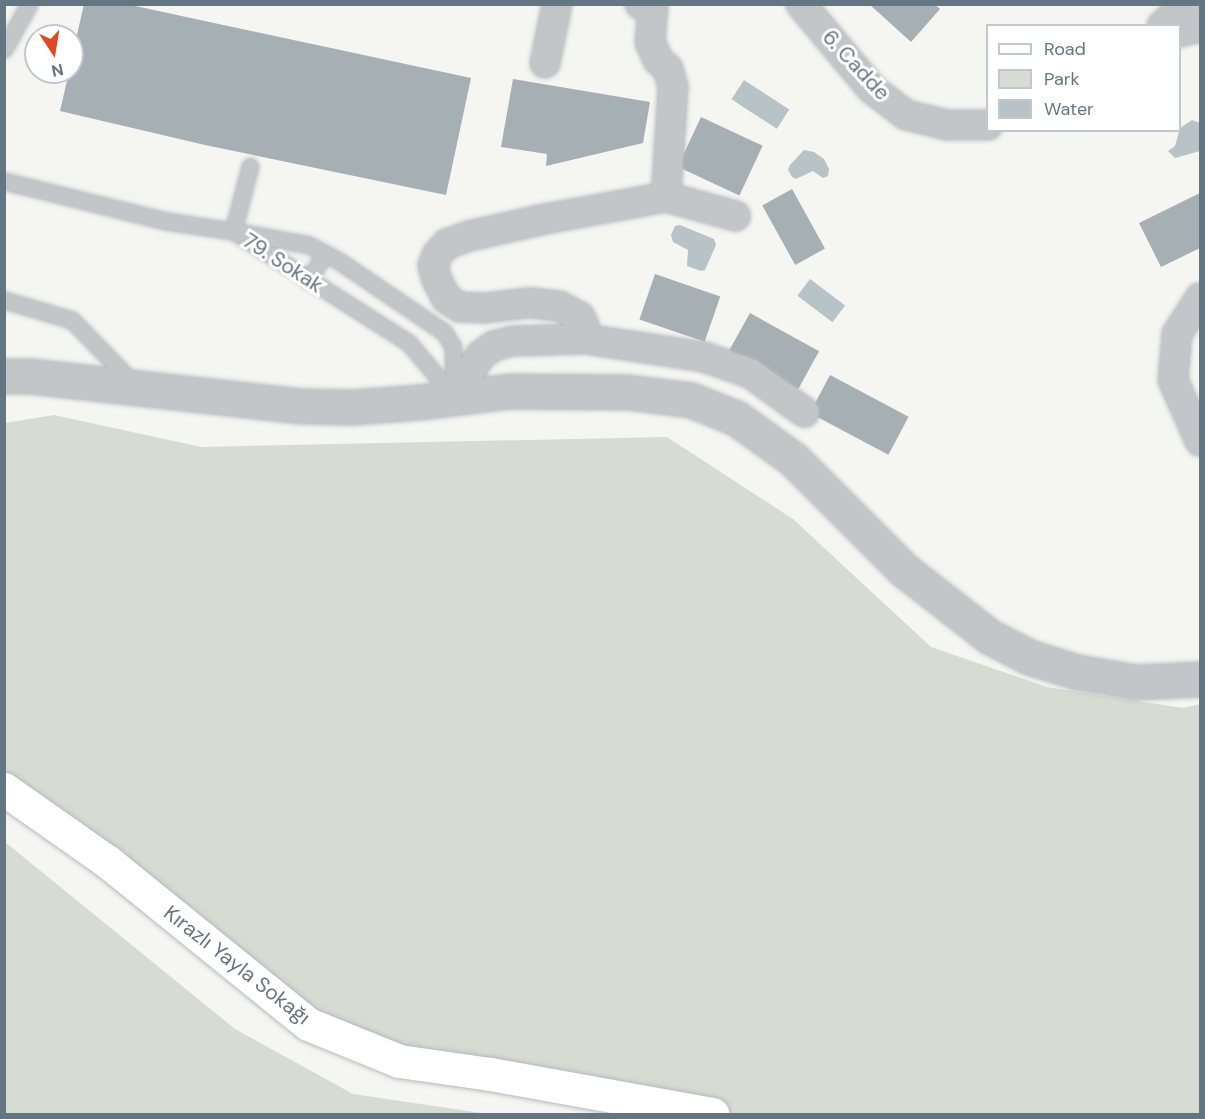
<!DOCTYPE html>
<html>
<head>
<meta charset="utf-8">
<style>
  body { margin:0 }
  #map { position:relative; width:1205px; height:1119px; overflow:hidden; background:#f5f5f1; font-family:"DM Sans",sans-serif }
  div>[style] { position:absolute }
  .green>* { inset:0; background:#d6dcd2 }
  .water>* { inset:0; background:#b7c3c7; transform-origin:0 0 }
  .building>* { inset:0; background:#a6afb4; transform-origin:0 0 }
  .roads { filter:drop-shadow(0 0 2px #b4babe) drop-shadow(0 0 2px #b4babe) }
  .service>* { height:15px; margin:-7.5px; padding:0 7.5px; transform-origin:7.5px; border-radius:7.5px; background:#c2c6c9 }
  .minor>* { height:28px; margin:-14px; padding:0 14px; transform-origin:14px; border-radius:14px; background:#c2c6c9 }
  .tertiary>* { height:33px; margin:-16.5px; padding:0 16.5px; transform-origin:16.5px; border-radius:16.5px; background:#c2c6c9 }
  .secondary>* { height:33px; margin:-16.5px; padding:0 16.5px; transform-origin:16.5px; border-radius:16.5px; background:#fff }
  span { translate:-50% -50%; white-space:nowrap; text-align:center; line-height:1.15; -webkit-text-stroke:6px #fff; paint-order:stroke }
  .street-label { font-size:21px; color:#647682 }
  .frame { position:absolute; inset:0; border:6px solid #647682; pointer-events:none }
  .legend { position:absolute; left:986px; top:24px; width:195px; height:108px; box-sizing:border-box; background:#fff; border:2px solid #c1c8cd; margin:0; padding:8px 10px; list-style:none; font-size:18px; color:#647682 }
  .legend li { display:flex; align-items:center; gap:12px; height:30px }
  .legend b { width:30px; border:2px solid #c1c8cd }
  .north { position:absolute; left:24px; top:24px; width:60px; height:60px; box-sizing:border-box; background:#fff; border:2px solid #c1c8cd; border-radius:50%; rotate:168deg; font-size:16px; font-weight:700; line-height:24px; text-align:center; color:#647682 }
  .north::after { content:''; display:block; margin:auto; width:21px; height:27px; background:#e14925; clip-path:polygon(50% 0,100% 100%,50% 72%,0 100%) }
</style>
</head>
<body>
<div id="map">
  <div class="green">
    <i style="clip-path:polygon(54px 415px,201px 447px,667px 437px,793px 519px,931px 647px,1047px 687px,1183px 708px,1200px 704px,1200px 1114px,680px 1114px,298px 1030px,5px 797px,5px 423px)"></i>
    <i style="clip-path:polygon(5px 842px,235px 1029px,353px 1094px,488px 1114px,5px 1114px)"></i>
  </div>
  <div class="water">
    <i style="left:744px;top:80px;width:54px;height:23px;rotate:33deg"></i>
    <i style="clip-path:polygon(1192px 120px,1200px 123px,1200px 151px,1175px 158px,1168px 151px,1175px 146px,1180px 128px)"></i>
    <i style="clip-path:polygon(804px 150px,814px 152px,824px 159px,829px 169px,828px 176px,823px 178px,813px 171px,796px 179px,792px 177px,788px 170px,790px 165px)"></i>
    <i style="clip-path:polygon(680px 225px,714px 239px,716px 245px,705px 270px,701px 271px,687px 266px,688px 250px,673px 242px,671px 235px,675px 226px)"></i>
    <i style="left:810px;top:279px;width:44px;height:21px;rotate:37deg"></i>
  </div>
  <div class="building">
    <i style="clip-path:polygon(84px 4px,126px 4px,471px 78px,446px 195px,205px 145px,60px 111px,69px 72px,72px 72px,72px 57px)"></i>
    <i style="clip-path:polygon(869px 4px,934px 4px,940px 9px,911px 42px)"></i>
    <i style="clip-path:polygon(513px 79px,650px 102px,643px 143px,546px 166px,547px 154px,501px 147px)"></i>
    <i style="left:701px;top:117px;width:68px;height:55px;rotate:25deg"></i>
    <i style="left:792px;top:189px;width:68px;height:34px;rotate:61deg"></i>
    <i style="clip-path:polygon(1200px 193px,1200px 248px,1161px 267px,1139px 223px)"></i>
    <i style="left:655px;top:274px;width:69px;height:48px;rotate:19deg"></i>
    <i style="left:750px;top:313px;width:79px;height:43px;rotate:29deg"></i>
    <i style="left:830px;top:375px;width:89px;height:43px;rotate:28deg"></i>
  </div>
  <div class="roads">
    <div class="service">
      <i style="left:4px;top:49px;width:51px;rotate:-60.9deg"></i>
      <i style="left:4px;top:181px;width:167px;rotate:13.9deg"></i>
      <i style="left:166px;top:221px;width:68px;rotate:8.5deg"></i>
      <i style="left:233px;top:231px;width:67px;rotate:-75.3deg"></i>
      <i style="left:233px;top:231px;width:77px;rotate:10.4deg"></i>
      <i style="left:309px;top:245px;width:34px;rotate:28deg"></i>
      <i style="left:339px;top:261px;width:127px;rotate:34.1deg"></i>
      <i style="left:444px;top:332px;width:17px;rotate:59deg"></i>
      <i style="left:453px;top:347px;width:50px;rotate:88.9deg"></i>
      <i style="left:454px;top:397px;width:70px;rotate:-129.8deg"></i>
      <i style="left:409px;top:343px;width:209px;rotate:-147.5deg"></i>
      <i style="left:308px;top:280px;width:31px;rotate:-57deg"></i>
      <i style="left:4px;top:300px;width:71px;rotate:16.4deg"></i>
      <i style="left:72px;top:320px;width:89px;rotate:45.9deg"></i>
    </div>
    <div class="minor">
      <i style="left:640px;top:4px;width:13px;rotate:13deg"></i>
      <i style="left:653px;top:7px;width:35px;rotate:95deg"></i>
      <i style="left:650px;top:42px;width:20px;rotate:66deg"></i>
      <i style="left:658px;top:60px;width:13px;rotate:42deg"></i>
      <i style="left:668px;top:69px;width:19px;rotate:74deg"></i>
      <i style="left:673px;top:87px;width:110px;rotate:93.6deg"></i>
      <i style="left:801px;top:4px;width:111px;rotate:50.1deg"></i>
      <i style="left:872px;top:89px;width:43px;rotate:37.4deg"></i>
      <i style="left:906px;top:115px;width:42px;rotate:13.7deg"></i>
      <i style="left:947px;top:125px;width:41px"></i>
      <i style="left:1162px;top:26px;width:33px;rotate:-43deg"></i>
      <i style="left:1180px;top:32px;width:21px;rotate:-14deg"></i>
      <i style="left:545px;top:63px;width:60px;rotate:-78.5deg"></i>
      <i style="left:1200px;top:298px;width:43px;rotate:122.6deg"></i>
      <i style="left:1177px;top:334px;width:46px;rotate:95deg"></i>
      <i style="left:1173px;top:380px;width:67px;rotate:66.1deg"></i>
      <i style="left:585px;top:339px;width:120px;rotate:8.6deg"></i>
      <i style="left:704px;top:357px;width:49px;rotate:19.2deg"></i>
      <i style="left:750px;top:373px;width:67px;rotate:35.8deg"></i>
      <i style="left:454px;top:397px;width:50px;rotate:-57.3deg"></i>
      <i style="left:481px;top:355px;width:16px;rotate:-35deg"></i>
      <i style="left:494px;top:346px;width:20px;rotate:-15deg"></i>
      <i style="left:513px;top:341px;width:72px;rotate:-1.6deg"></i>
      <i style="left:585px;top:339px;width:13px;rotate:-94deg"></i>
      <i style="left:584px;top:326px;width:10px;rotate:-114deg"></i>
      <i style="left:580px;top:317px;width:24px;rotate:-152deg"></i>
      <i style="left:559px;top:306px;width:31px;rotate:-174deg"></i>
      <i style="left:528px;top:303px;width:43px;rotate:173.4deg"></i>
      <i style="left:485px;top:308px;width:25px;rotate:-178deg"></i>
      <i style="left:460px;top:307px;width:15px;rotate:-148deg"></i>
      <i style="left:447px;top:299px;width:21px;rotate:-118deg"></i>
      <i style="left:437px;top:280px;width:15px;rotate:-106deg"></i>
      <i style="left:433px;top:266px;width:12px;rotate:-70deg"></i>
      <i style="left:437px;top:255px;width:15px;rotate:-48deg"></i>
      <i style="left:447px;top:244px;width:23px;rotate:-20deg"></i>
      <i style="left:469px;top:236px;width:78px;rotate:-12.6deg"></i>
      <i style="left:545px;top:219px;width:123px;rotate:-10.3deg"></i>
      <i style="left:666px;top:197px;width:72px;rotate:15.4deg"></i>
    </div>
    <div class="tertiary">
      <i style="left:4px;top:376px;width:26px"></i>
      <i style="left:30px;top:376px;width:274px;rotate:6.3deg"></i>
      <i style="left:302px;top:406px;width:50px;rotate:1.1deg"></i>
      <i style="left:352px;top:407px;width:68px;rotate:-4.2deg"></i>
      <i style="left:420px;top:402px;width:91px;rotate:-7deg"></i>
      <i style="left:510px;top:391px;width:117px;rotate:0.5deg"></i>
      <i style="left:627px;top:392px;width:64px;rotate:7.1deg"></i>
      <i style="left:691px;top:400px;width:48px;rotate:21.8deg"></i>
      <i style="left:736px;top:418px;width:70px;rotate:35.7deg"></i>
      <i style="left:793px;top:459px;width:157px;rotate:45deg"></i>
      <i style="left:904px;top:570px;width:109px;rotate:37.9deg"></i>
      <i style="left:990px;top:637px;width:44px;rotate:27.1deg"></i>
      <i style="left:1029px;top:657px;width:50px;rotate:17.4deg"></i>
      <i style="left:1077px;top:672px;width:60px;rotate:9.6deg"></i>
      <i style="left:1136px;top:682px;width:64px;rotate:-2.7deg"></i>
    </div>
    <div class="secondary">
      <i style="left:4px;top:789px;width:127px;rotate:35.1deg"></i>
      <i style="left:108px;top:862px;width:257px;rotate:39deg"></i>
      <i style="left:308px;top:1024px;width:98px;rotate:22.1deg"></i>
      <i style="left:399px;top:1061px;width:92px;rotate:8.1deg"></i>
      <i style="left:490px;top:1074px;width:226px;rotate:10.2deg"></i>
    </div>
  </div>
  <div class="street-label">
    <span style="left:856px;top:65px;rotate:47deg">6. Cadde</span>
    <span style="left:283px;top:263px;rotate:33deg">79. Sokak</span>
    <span style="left:237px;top:965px;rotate:38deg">Kırazlı Yayla Sokağı</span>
  </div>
  <div class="frame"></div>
  <ul class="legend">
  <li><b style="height:8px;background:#fff"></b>Road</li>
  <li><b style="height:16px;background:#d6dcd2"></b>Park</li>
  <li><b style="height:16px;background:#b7c3c7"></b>Water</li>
  </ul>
  <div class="north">N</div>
</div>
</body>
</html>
